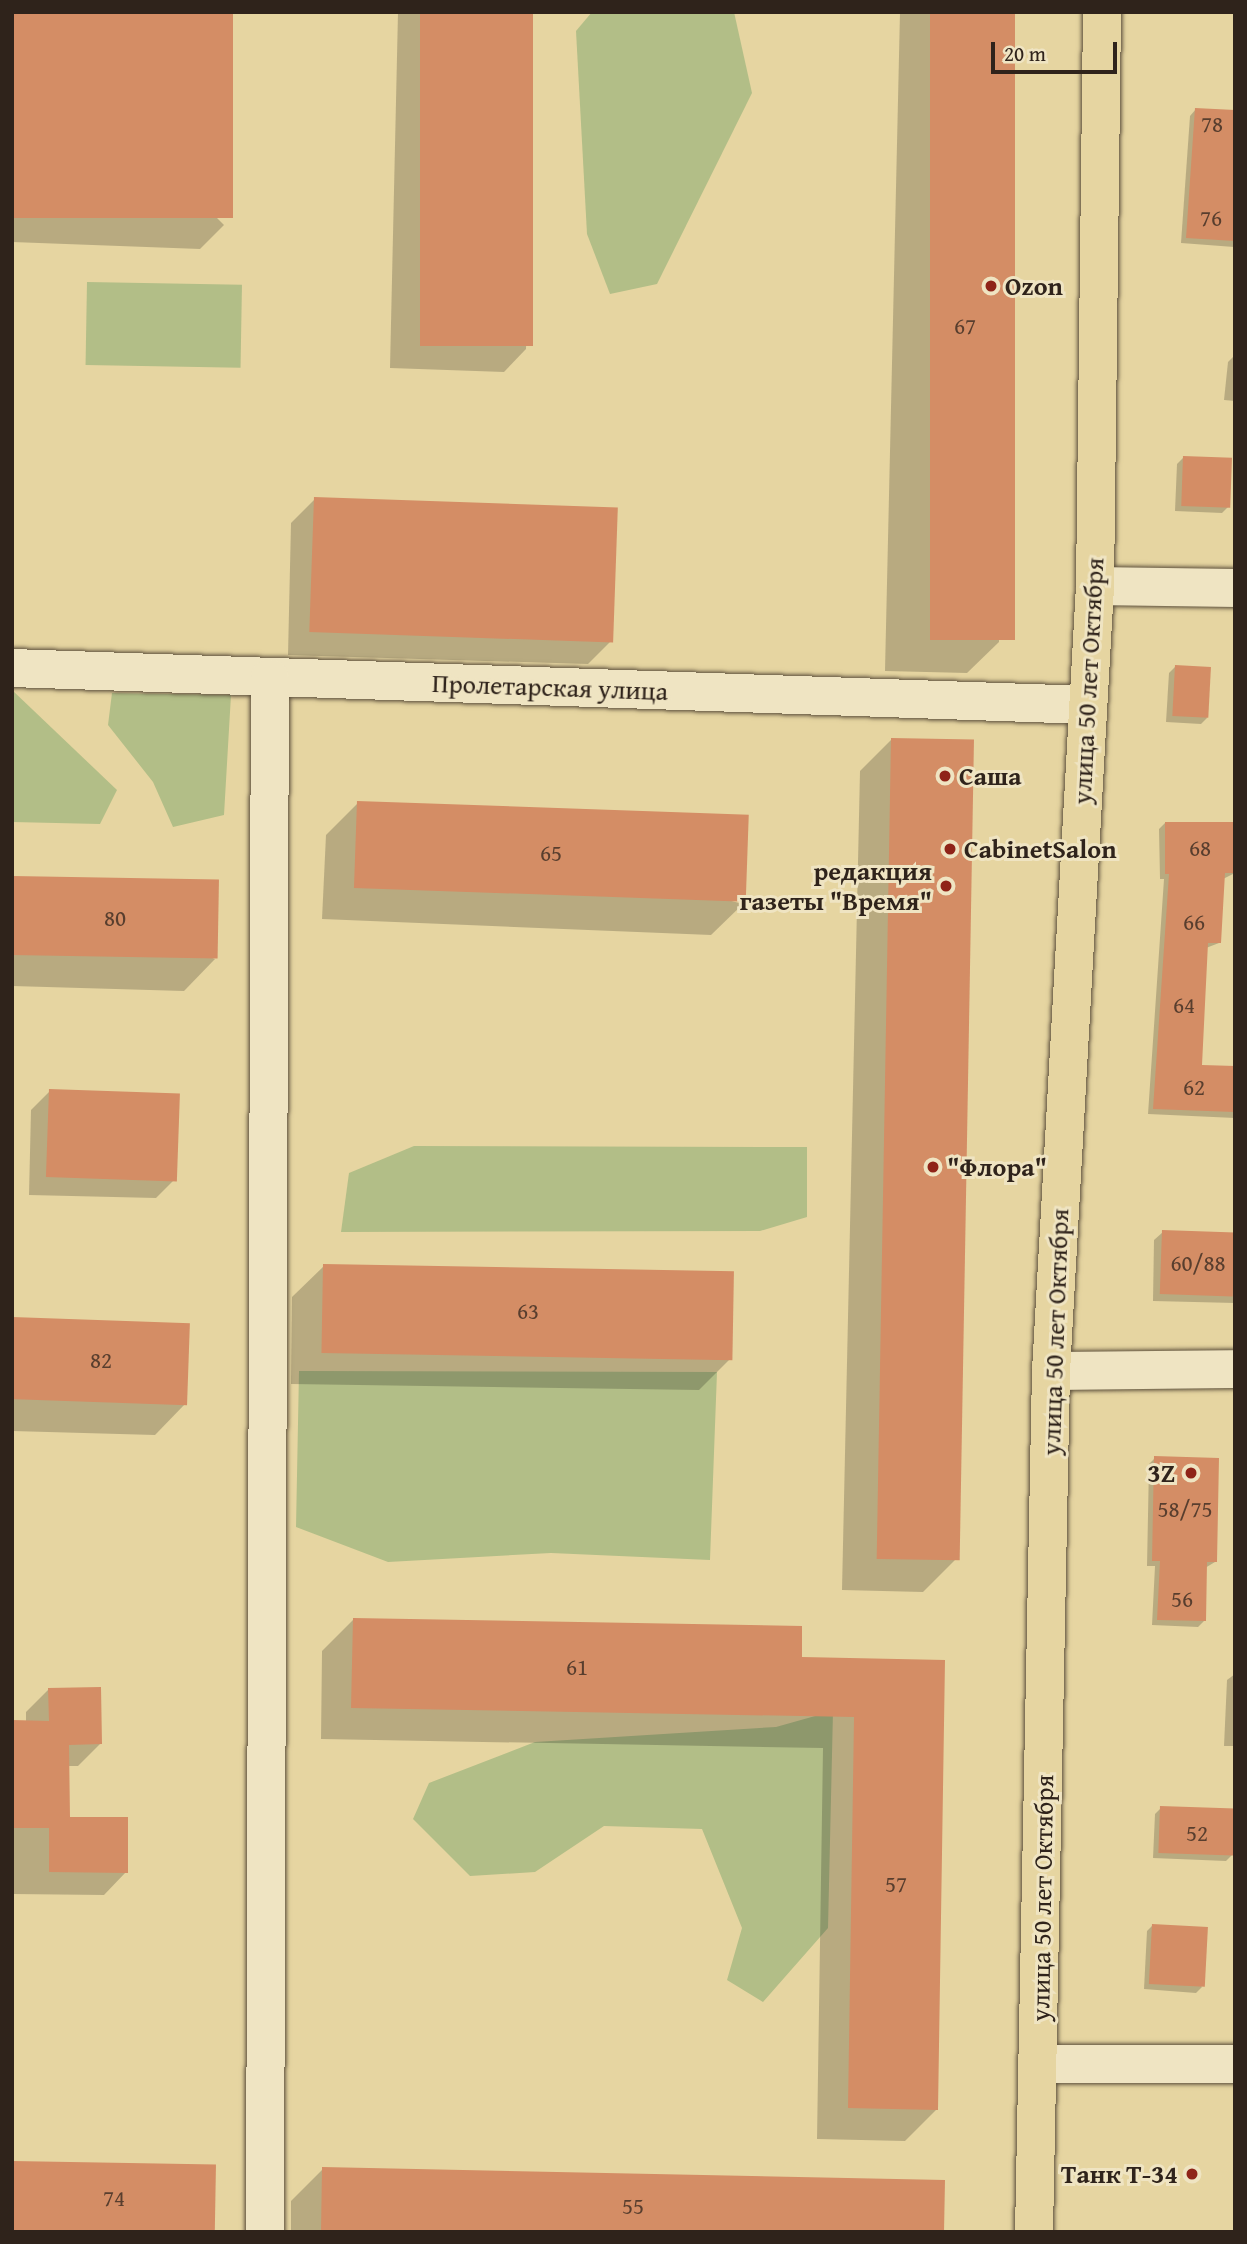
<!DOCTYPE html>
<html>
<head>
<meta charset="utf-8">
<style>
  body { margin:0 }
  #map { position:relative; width:1247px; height:2244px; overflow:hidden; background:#e6d5a1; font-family:"Gentium Book Plus",serif }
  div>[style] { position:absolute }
  .green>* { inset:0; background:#b2be87; transform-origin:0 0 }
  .shadow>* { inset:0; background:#0003 }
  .building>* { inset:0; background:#d48d65; transform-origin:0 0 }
  .roads { filter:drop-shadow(0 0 2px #5d503c) drop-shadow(0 0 2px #5d503c) }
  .minor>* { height:38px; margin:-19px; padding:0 19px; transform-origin:19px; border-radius:19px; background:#efe4c2 }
  .major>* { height:38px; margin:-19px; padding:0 19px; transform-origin:19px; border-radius:19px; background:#e6d5a1 }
  .dots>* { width:19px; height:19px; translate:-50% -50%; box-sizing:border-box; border:4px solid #efe4c2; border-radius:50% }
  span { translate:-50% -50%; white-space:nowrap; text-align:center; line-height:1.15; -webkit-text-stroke:6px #efe4c2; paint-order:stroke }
  .number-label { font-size:23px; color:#583e2e }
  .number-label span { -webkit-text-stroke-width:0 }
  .poi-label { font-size:26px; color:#2f231b; font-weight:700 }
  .left { translate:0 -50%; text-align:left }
  .right { translate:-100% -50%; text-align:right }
  .street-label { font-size:26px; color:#2f231b }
  .frame { position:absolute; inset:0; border:14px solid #2f231b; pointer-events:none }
  .scale { position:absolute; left:991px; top:42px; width:126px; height:32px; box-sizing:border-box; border:4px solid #2f231b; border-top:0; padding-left:9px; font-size:21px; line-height:24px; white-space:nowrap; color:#2f231b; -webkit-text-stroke:5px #efe4c2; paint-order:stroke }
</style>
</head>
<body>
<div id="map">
  <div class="green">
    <i style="clip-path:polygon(592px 12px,734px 12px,752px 93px,657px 284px,610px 294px,587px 234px,576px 31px)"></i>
    <i style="left:87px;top:282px;width:155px;height:83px;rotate:1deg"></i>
    <i style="clip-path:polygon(12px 690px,117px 790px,100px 824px,12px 822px)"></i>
    <i style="clip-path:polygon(112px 693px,231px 695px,224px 815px,173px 827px,153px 782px,108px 725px)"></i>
    <i style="clip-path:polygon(414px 1146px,807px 1147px,807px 1217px,760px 1231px,341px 1232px,349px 1173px)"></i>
    <i style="clip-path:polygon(299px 1371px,717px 1372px,710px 1560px,551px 1553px,388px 1562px,296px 1527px)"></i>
    <i style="clip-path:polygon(833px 1711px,828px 1928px,763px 2002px,727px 1980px,742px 1928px,702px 1829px,604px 1826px,535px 1872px,470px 1876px,413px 1819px,429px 1783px,535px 1742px,776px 1727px)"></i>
  </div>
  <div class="shadow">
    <i style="clip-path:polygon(12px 12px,224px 225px,200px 249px,12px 242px)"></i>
    <i style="clip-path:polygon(398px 12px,532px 12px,526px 349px,504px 372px,390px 368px)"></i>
    <i style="clip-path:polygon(900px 12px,1013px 12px,999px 642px,967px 673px,885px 671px)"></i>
    <i style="clip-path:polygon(1196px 109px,1235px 112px,1234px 247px,1181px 243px,1190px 116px)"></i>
    <i style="clip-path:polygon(1234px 356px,1235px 401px,1224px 400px,1228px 362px)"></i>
    <i style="clip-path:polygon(1183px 458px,1228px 507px,1222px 513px,1175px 511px,1177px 464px)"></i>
    <i style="clip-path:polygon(315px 499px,612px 640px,588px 664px,288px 655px,291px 523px)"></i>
    <i style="clip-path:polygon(1175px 667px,1207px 718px,1201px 724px,1166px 722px,1169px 673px)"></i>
    <i style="clip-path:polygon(891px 740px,955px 1560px,923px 1592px,842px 1590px,860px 771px)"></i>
    <i style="clip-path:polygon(358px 803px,743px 904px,711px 935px,322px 919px,326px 835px)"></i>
    <i style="clip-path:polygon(1165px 823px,1235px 824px,1235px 873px,1223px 879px,1219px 943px,1206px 948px,1200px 1066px,1235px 1068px,1235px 1118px,1148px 1114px,1164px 879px,1160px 879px,1159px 829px)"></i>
    <i style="clip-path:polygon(12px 877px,215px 959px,184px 991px,12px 986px)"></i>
    <i style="clip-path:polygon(50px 1091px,175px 1179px,156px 1198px,29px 1195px,31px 1110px)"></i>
    <i style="clip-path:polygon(1163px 1232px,1235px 1234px,1235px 1303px,1153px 1301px,1154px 1240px)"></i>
    <i style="clip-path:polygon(324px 1266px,731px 1358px,699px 1390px,291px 1384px,292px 1297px)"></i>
    <i style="clip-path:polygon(12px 1318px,186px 1403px,155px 1435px,12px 1431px)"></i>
    <i style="clip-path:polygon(1155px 1458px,1215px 1562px,1205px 1568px,1204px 1621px,1198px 1627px,1152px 1625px,1155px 1566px,1147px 1566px,1149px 1464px)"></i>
    <i style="clip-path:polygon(354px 1619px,800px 1659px,943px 1661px,936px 2110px,905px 2141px,817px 2139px,823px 1748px,321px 1739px,322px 1651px)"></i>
    <i style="clip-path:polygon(1235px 1674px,1235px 1746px,1224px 1746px,1227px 1680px)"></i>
    <i style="clip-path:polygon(49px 1689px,101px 1743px,78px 1766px,68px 1766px,68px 1818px,126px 1872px,104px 1895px,12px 1894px,12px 1722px,26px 1722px,26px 1712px)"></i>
    <i style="clip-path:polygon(1161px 1808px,1232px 1855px,1226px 1861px,1153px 1858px,1155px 1814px)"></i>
    <i style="clip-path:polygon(1153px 1925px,1202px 1987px,1196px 1993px,1144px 1989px,1147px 1931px)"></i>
    <i style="clip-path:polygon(323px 2169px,943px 2232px,291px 2232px,291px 2201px)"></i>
  </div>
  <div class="building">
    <i style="left:12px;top:12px;width:221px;height:206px"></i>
    <i style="left:420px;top:12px;width:113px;height:334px"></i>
    <i style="left:930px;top:12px;width:85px;height:628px"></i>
    <i style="clip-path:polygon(1195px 108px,1235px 110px,1235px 241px,1186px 238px)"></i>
    <i style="left:1183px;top:456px;width:49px;height:50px;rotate:2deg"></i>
    <i style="left:314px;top:497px;width:304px;height:135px;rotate:2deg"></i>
    <i style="left:1175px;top:665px;width:36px;height:51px;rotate:3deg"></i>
    <i style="left:891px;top:738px;width:83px;height:821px;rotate:1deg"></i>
    <i style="left:357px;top:801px;width:392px;height:87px;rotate:2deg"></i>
    <i style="clip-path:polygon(1165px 822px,1235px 822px,1235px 873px,1225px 873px,1221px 943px,1208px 943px,1202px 1065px,1235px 1066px,1235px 1112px,1153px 1109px,1169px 874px,1165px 874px)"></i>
    <i style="left:12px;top:876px;width:207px;height:79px;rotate:1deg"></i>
    <i style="left:49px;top:1089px;width:131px;height:88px;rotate:2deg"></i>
    <i style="left:1162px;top:1230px;width:73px;height:64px;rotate:2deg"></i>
    <i style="left:323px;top:1264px;width:411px;height:89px;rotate:1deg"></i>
    <i style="left:12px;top:1317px;width:178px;height:82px;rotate:2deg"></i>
    <i style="clip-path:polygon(1154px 1456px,1219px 1458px,1217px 1562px,1207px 1562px,1206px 1621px,1157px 1620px,1160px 1561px,1152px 1561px)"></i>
    <i style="clip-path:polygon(353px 1618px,802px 1626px,802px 1657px,945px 1660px,938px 2110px,848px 2108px,854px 1717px,351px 1708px)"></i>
    <i style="clip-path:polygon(101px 1687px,102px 1744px,69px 1745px,70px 1817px,128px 1817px,128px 1873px,49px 1872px,49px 1828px,12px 1828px,12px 1720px,49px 1721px,48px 1688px)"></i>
    <i style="left:1160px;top:1806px;width:75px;height:47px;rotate:2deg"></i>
    <i style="left:1152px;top:1924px;width:56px;height:60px;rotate:3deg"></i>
    <i style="left:12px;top:2161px;width:204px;height:71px;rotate:1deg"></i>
    <i style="clip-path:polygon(322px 2167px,945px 2180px,944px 2232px,321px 2232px)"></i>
  </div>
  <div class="roads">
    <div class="minor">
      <i style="left:1095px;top:586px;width:140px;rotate:0.8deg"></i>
      <i style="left:12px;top:668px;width:1076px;rotate:1.97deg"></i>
      <i style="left:1051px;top:1371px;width:184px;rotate:-0.6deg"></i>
      <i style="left:1039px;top:2064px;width:196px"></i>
      <i style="left:265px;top:2232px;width:1554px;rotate:-89.82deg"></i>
    </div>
    <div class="major">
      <i style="left:1034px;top:2232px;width:861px;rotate:-88.87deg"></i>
      <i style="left:1051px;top:1371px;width:786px;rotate:-86.79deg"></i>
      <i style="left:1095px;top:586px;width:574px;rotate:-89.3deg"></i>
    </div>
  </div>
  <div class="dots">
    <i style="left:991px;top:286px;background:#8f2418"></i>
    <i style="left:945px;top:776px;background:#8f2418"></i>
    <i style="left:950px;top:849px;background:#8f2418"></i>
    <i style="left:946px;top:886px;background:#8f2418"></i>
    <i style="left:933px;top:1167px;background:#8f2418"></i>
    <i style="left:1191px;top:1473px;background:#8f2418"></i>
    <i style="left:1192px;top:2174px;background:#8f2418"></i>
  </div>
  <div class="number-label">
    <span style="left:1212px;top:124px">78</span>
    <span style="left:1211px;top:218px">76</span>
    <span style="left:965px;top:326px">67</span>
    <span style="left:1200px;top:848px">68</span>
    <span style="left:551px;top:853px">65</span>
    <span style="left:115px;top:918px">80</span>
    <span style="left:1194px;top:922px">66</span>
    <span style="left:1184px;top:1005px">64</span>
    <span style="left:1194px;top:1087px">62</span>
    <span style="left:1198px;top:1263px">60/88</span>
    <span style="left:528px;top:1311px">63</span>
    <span style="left:101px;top:1360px">82</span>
    <span style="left:1185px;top:1509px">58/75</span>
    <span style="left:1182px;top:1599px">56</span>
    <span style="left:577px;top:1667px">61</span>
    <span style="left:1197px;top:1833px">52</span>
    <span style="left:896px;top:1884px">57</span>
    <span style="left:114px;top:2198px">74</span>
    <span style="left:633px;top:2206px">55</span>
  </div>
  <div class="poi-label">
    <span class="left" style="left:1005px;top:286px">Ozon</span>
    <span class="left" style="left:959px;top:776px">Саша</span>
    <span class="left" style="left:964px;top:849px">CabinetSalon</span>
    <span class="right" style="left:932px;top:886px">редакция<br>газеты "Время"</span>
    <span class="left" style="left:947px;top:1167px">"Флора"</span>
    <span class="right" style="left:1175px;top:1473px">3Z</span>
    <span class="right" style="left:1178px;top:2174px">Танк Т-34</span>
  </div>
  <div class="street-label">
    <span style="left:1088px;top:681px;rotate:-87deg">улица 50 лет Октября</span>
    <span style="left:550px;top:687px;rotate:2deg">Пролетарская улица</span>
    <span style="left:1055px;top:1332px;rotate:-88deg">улица 50 лет Октября</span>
    <span style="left:1042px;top:1898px;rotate:-89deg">улица 50 лет Октября</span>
  </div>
  <div class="frame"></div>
  <div class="scale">20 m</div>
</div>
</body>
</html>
